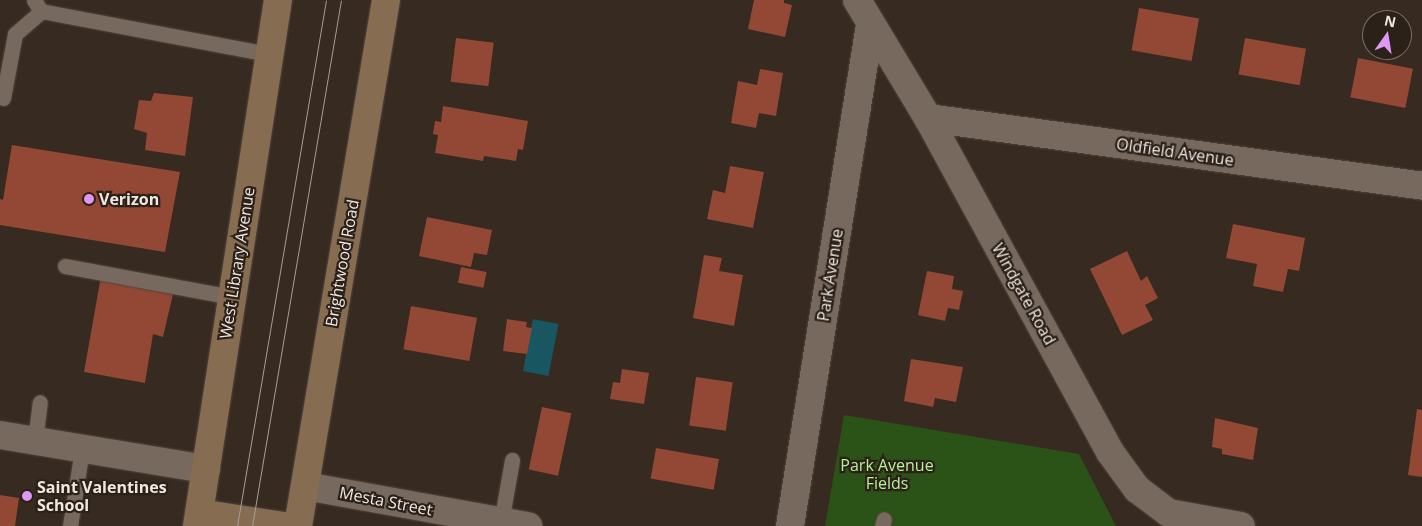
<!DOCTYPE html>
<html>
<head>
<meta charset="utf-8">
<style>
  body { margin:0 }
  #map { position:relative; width:1422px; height:526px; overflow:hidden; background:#362a21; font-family:"Open Sans",sans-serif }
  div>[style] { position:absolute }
  .green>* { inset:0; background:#2b5217 }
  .water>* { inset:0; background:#185661; transform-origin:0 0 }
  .building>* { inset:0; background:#924834; transform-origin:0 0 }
  .roads { filter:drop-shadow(0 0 1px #4f463e) drop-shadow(0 0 1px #4f463e) }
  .lane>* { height:15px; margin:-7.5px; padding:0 7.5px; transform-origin:7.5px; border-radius:7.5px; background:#77695e }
  .street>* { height:28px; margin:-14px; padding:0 14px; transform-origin:14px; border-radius:14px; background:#77695e }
  .secondary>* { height:28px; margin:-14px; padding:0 14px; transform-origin:14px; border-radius:14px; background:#866d51 }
  .tram>* { height:1px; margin:-0.5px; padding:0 0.5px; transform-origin:0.5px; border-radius:0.5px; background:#a89e97 }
  .dots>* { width:14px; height:14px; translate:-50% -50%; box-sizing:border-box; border:2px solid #2c2118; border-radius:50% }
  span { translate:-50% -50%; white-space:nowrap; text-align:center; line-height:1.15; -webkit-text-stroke:4.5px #2c2118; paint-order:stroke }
  .street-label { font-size:16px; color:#efe7e1 }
  .poi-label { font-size:16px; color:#efe7e1; font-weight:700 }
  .left { translate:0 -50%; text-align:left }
  .park-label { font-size:16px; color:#b3f398 }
  .north { position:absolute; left:1362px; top:10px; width:50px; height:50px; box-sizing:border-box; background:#2c2118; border:1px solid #7a7068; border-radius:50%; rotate:13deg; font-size:14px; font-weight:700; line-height:20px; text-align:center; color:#efe7e1 }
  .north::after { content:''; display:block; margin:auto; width:18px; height:22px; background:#de98f2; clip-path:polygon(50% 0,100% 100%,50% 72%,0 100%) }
</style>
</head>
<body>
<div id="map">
  <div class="green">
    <i style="clip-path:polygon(844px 415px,1079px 454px,1116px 526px,825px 526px)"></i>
  </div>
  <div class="water">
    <i style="left:533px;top:319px;width:26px;height:53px;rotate:11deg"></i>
  </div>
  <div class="building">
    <i style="clip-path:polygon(754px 0,784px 0,784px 3px,792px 5px,785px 37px,748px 29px)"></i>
    <i style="left:1139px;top:8px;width:61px;height:43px;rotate:10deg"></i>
    <i style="left:456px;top:38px;width:38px;height:44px;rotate:7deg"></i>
    <i style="left:1245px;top:38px;width:62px;height:37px;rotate:10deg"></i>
    <i style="left:1358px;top:58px;width:56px;height:40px;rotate:11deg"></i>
    <i style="clip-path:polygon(760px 69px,783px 73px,776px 116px,759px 113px,756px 128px,731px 123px,738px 81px,757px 85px)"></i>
    <i style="clip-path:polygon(154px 93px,193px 97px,185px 156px,145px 150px,147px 133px,134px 129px,139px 100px,151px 101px)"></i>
    <i style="clip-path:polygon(443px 106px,528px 121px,523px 150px,518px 149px,516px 161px,484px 156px,483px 161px,435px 153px,438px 135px,433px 134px,435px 121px,441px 122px)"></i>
    <i style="clip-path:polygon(12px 145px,180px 172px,165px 252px,0 225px,0 199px,3px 200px)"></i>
    <i style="clip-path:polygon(730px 166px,764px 172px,753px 228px,707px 219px,713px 190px,725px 193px)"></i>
    <i style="clip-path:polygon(427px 217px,492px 230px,487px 255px,474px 253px,471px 267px,419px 256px)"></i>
    <i style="clip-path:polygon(1233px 224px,1305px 238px,1299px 271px,1288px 269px,1283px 292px,1253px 286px,1257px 264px,1226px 258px)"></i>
    <i style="clip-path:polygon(1127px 251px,1141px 281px,1147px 276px,1158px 298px,1145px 305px,1153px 320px,1122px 335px,1090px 269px)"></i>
    <i style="clip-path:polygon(704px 255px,722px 258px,719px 271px,743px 275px,734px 326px,693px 318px)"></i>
    <i style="left:461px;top:267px;width:26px;height:16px;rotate:11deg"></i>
    <i style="clip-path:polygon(927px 271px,954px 276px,952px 289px,963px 291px,959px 310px,948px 308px,945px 321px,918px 315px)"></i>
    <i style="clip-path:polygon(101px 276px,174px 290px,163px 337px,153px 334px,145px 383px,84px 372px)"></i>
    <i style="left:411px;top:306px;width:67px;height:44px;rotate:10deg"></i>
    <i style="clip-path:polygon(507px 319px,527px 322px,526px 327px,532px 328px,527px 354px,503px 351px)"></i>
    <i style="clip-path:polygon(911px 359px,963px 367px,956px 402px,935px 398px,933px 407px,904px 401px)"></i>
    <i style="clip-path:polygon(622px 369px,649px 373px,644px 404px,610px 399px,613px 382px,620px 383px)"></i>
    <i style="left:696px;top:377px;width:37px;height:49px;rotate:8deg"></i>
    <i style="left:542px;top:407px;width:30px;height:64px;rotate:12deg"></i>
    <i style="clip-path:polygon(1417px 409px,1422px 410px,1422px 477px,1408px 475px)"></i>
    <i style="clip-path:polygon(1215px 418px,1258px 428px,1253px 460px,1222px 454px,1222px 449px,1212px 447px)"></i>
    <i style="left:656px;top:448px;width:64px;height:31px;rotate:10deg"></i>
    <i style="clip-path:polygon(0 495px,19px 498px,15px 526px,0 526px)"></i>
  </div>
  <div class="roads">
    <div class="lane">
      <i style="left:34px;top:0;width:13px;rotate:58deg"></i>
      <i style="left:41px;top:11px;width:232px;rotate:10.7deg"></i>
      <i style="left:3px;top:98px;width:65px;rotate:-79.4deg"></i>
      <i style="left:15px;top:34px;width:35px;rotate:-41deg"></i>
      <i style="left:65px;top:266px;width:170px;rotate:10.5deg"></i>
      <i style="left:35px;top:441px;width:39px;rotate:-83deg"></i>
      <i style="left:501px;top:522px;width:63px;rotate:-79.9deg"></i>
      <i style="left:70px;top:526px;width:78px;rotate:-81.1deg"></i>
      <i style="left:882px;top:526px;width:7px;rotate:-74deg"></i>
    </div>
    <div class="street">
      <i style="left:857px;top:0;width:138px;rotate:59deg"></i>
      <i style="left:928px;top:118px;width:380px;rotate:61.4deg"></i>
      <i style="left:1110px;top:452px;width:46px;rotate:53.9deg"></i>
      <i style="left:1137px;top:489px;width:40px;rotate:37deg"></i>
      <i style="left:1169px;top:513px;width:73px;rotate:10.2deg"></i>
      <i style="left:928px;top:118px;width:499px;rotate:7.8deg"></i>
      <i style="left:0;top:435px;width:209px;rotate:9.4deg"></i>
      <i style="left:305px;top:486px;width:227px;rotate:10.2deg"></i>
      <i style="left:790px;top:526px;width:507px;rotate:-80.93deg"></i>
    </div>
    <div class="secondary">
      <i style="left:199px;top:513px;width:86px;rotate:8.7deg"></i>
      <i style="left:197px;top:526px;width:532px;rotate:-81.25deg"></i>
      <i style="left:298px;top:526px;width:533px;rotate:-80.5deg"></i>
    </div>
  </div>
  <div class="tram">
    <i style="left:237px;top:526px;width:533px;rotate:-80.4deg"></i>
    <i style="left:252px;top:526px;width:533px;rotate:-80.4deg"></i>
  </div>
  <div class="dots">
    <i style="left:89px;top:199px;background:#de98f2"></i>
    <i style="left:27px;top:496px;background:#de98f2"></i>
  </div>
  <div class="street-label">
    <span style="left:1175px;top:152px;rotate:8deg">Oldfield Avenue</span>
    <span style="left:237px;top:263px;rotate:-81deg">West Library Avenue</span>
    <span style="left:342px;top:263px;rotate:-80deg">Brightwood Road</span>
    <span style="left:830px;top:275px;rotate:-81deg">Park Avenue</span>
    <span style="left:1024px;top:294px;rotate:61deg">Windgate Road</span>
    <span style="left:386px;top:501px;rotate:11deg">Mesta Street</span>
  </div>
  <div class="poi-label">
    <span class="left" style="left:99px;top:199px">Verizon</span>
    <span class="left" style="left:37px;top:496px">Saint Valentines<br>School</span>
  </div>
  <div class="park-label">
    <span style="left:887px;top:474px">Park Avenue<br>Fields</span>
  </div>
  <div class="north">N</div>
</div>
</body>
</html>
